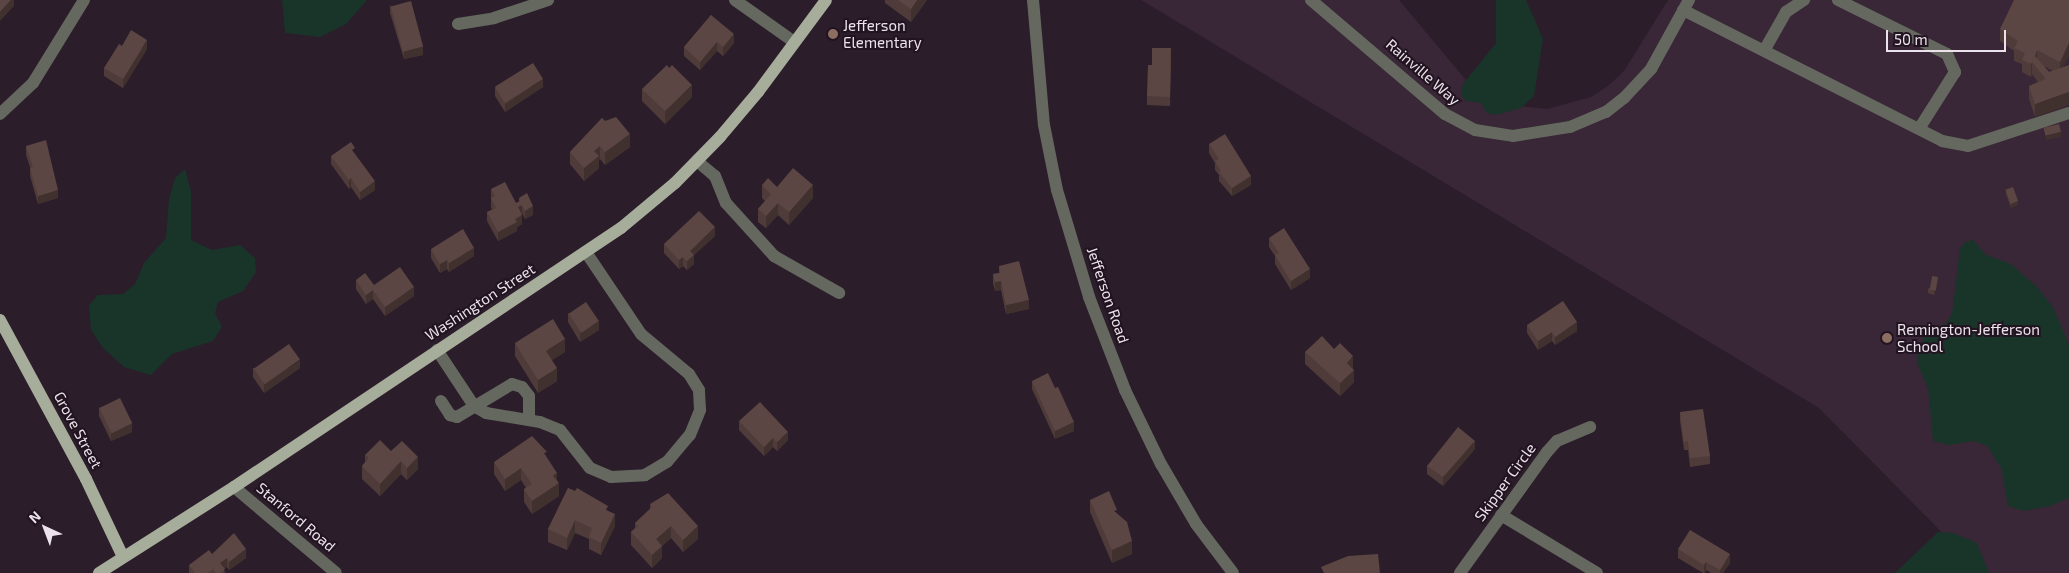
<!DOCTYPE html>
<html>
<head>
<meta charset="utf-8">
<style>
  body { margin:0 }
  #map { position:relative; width:2069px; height:573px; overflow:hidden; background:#2b1d2a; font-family:"Exo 2",sans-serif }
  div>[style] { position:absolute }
  .built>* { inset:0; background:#392637 }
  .green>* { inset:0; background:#193529 }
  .minor>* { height:12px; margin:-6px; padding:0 6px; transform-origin:6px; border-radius:6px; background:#64685f }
  .major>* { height:12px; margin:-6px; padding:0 6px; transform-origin:6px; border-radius:6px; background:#a6ad9b }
  .wall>* { inset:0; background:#4f3c3a }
  .shaded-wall>* { inset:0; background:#40312f }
  .building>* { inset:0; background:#5c4643; transform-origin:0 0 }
  .dots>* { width:14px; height:14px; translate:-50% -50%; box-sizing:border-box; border:2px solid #211420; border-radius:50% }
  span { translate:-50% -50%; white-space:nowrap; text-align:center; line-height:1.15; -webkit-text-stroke:4px #211420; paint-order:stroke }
  .poi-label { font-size:15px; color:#ece2eb }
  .left { translate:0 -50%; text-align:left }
  .street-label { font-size:15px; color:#ece2eb }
  .north { position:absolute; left:20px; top:503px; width:50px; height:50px; -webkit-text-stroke:4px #211420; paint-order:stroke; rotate:317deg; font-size:14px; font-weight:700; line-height:20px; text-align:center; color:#ece2eb }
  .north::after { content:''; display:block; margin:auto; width:18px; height:22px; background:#ece2eb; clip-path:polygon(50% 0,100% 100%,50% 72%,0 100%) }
  .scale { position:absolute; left:1886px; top:30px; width:120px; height:22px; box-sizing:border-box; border:2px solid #ece2eb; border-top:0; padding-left:6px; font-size:15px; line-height:18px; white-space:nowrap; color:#ece2eb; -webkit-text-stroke:4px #211420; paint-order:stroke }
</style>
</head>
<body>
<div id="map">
  <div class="built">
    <i style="clip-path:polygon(1141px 0,1399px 0,1470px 85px,1503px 104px,1547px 109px,1591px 97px,1608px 86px,1624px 71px,1668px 0,2069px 0,2069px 573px,1982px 573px,1819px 408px)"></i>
  </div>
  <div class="green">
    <i style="clip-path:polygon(282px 0,367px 0,346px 24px,320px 37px,285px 33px)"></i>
    <i style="clip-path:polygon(1496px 0,1526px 0,1543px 39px,1534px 96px,1521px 108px,1496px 115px,1487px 113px,1481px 103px,1466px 101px,1461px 95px,1463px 84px,1496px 43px)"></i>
    <i style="clip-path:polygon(185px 169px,191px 192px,191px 240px,212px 250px,240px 245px,255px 258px,256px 272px,243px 291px,218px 302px,215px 313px,222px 327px,213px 341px,172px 354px,151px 375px,124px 367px,103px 348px,91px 330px,89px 305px,98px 295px,123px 294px,135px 284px,144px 263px,166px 238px,169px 199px,175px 178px)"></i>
    <i style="clip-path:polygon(1973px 240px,1986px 255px,2011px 264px,2036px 286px,2053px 307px,2069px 345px,2069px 498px,2050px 506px,2024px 511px,2008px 506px,2001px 468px,1987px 446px,1974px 441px,1949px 445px,1933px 441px,1928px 388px,1917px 363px,1918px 349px,1925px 336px,1946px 323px,1952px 314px,1960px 249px,1965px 242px)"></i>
    <i style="clip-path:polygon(1938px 532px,1953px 533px,1977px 543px,1989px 573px,1895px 573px)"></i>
  </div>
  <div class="minor">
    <i style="left:735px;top:0;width:72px;rotate:35.4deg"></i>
    <i style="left:1033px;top:0;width:125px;rotate:85deg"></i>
    <i style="left:1044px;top:125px;width:66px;rotate:78.7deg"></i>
    <i style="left:1057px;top:190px;width:112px;rotate:73.3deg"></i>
    <i style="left:1089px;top:297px;width:100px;rotate:68.8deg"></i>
    <i style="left:1125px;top:390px;width:82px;rotate:64.1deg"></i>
    <i style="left:1161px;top:464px;width:69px;rotate:59.7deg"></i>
    <i style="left:1196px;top:524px;width:61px;rotate:52.9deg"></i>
    <i style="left:1311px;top:0;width:176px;rotate:40.4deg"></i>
    <i style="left:1445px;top:114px;width:34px;rotate:28deg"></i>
    <i style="left:1475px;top:130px;width:38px;rotate:9deg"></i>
    <i style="left:1513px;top:136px;width:58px;rotate:-9deg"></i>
    <i style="left:1570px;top:127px;width:39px;rotate:-23deg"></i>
    <i style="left:1606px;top:112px;width:23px;rotate:-38deg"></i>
    <i style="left:1624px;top:98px;width:40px;rotate:-47deg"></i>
    <i style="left:1651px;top:69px;width:79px;rotate:-61.2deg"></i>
    <i style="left:1838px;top:0;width:122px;rotate:26.4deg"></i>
    <i style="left:1947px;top:54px;width:20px;rotate:66deg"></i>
    <i style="left:1955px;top:72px;width:67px;rotate:122.3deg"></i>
    <i style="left:1683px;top:10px;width:290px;rotate:26.8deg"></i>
    <i style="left:1942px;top:141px;width:26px;rotate:11deg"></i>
    <i style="left:1968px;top:146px;width:106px;rotate:-18.1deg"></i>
    <i style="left:458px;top:24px;width:36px;rotate:-9deg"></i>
    <i style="left:494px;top:18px;width:57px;rotate:-18.4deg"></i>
    <i style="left:1765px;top:49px;width:43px;rotate:-60.4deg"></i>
    <i style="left:1786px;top:12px;width:22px;rotate:-34deg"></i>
    <i style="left:0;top:114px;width:45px;rotate:-43.2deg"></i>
    <i style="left:33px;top:83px;width:97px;rotate:-58.4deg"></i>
    <i style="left:697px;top:161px;width:23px;rotate:40deg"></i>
    <i style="left:715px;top:176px;width:29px;rotate:68deg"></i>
    <i style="left:726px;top:203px;width:72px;rotate:47.8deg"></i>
    <i style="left:774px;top:256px;width:75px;rotate:29.6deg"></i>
    <i style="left:437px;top:350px;width:67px;rotate:56.5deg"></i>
    <i style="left:474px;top:406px;width:14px;rotate:30deg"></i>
    <i style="left:486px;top:413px;width:55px;rotate:9.5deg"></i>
    <i style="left:540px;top:422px;width:22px;rotate:22deg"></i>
    <i style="left:560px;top:430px;width:48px;rotate:51.7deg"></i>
    <i style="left:590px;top:468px;width:23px;rotate:23deg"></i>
    <i style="left:611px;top:477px;width:34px;rotate:-3deg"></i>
    <i style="left:645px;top:475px;width:26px;rotate:-31deg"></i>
    <i style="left:667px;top:462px;width:35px;rotate:-50deg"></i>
    <i style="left:690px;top:435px;width:27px;rotate:-68deg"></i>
    <i style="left:700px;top:410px;width:20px;rotate:-93deg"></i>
    <i style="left:699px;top:390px;width:19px;rotate:-122deg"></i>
    <i style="left:689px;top:374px;width:62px;rotate:-140.2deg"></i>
    <i style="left:641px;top:334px;width:99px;rotate:-123.9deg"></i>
    <i style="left:441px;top:401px;width:17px;rotate:57deg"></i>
    <i style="left:450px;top:415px;width:7px;rotate:16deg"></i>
    <i style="left:457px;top:417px;width:64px;rotate:-31deg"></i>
    <i style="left:512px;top:384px;width:10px;rotate:17deg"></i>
    <i style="left:522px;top:387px;width:11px;rotate:52deg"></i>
    <i style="left:529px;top:396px;width:24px;rotate:90deg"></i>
    <i style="left:234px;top:487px;width:133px;rotate:40.1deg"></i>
    <i style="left:1501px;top:515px;width:112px;rotate:31.1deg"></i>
    <i style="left:1460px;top:573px;width:149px;rotate:-54.3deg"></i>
    <i style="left:1547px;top:452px;width:15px;rotate:-48deg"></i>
    <i style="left:1557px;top:441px;width:36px;rotate:-23deg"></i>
  </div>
  <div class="major">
    <i style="left:0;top:320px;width:181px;rotate:61.6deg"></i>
    <i style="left:86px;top:479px;width:86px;rotate:64.6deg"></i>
    <i style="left:99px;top:573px;width:160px;rotate:-32.5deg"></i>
    <i style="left:234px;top:487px;width:466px;rotate:-33.8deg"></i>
    <i style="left:621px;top:228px;width:70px;rotate:-39.8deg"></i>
    <i style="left:675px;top:183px;width:64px;rotate:-45.6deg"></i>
    <i style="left:720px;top:137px;width:59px;rotate:-49.8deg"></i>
    <i style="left:758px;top:92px;width:114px;rotate:-53.5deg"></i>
  </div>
  <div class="wall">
    <i style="clip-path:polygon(885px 0,927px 0,911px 22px,885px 3px)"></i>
    <i style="clip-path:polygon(390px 5px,423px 55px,404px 59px,390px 13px)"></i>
    <i style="clip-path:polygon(711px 15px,734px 43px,723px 56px,717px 51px,700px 70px,684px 56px,684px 47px)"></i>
    <i style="clip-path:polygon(evenodd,2000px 29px,2069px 56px,2035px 117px,2029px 99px,2029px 86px,2038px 82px,2032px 74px,2031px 77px,2022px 72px,2022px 64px,2014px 61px,2014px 51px,2000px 41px,2000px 29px,2044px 66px,2053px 71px,2049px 72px,2044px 66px)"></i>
    <i style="clip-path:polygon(122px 46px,147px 49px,123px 88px,104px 76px,104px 68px)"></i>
    <i style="clip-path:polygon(1171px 57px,1170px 106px,1147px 105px,1147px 96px,1152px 65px)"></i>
    <i style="clip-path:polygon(543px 87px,505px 112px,495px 96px,495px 88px)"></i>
    <i style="clip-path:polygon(642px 89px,692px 97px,665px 124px,642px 101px)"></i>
    <i style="clip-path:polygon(602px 118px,630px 147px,605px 165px,600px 159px,599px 160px,599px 168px,584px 181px,570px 164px,570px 152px)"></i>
    <i style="clip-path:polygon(1209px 144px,1251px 185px,1232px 196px,1219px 181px,1219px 175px,1215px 170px,1215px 163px,1209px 153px)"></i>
    <i style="clip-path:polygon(26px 146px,58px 198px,38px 204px,30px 176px,30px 167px,26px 155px)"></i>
    <i style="clip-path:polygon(355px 154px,375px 190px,360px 200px,351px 187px,349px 189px,331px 164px,331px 156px)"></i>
    <i style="clip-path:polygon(762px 185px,777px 187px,813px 198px,789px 225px,778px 215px,766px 228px,758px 222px,758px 209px,765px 201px,762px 198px)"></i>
    <i style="clip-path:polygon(491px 189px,516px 203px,519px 202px,519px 198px,533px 215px,525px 219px,522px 213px,521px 214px,522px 224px,517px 227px,517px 231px,498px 241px,487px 221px,487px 212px,492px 210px,491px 207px)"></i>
    <i style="clip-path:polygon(2006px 190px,2018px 205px,2011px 208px,2006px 194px)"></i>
    <i style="clip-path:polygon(715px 236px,694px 255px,694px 264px,687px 270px,683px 266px,679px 269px,664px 253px,664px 244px)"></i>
    <i style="clip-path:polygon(1269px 238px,1310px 278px,1291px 290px,1275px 264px,1275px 256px,1269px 247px)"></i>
    <i style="clip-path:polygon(431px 249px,474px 256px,449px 272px,447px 269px,440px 273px,431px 258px)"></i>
    <i style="clip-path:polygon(999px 266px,1029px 309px,1006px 314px,1001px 290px,995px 291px,993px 283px,993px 274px,999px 273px)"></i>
    <i style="clip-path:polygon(356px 280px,374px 285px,414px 296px,385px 316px,373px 299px,366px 304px,356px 289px)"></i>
    <i style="clip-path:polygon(1938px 281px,1934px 295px,1928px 293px,1928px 289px)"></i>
    <i style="clip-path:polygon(568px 313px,599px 330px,580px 342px,568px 322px)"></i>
    <i style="clip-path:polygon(1527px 325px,1577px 331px,1555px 345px,1552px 341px,1538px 350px,1527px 333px)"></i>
    <i style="clip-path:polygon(515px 343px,565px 352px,552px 360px,557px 381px,538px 393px,515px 356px)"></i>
    <i style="clip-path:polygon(1305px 352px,1353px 369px,1354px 382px,1340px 396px,1305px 364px)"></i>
    <i style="clip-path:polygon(253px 368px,300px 368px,264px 393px,253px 377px)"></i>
    <i style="clip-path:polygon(1032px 381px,1074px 431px,1055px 439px,1032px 389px)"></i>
    <i style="clip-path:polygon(99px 407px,132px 432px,111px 441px,99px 416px)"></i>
    <i style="clip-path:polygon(1680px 412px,1710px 456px,1710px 464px,1690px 467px,1688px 450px,1684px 450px,1680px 421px)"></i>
    <i style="clip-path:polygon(739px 421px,788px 440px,777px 451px,773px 447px,764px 456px,739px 430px)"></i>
    <i style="clip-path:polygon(1475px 449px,1443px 486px,1427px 474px,1427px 466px)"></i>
    <i style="clip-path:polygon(391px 451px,418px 469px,407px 480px,401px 474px,380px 496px,362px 479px,362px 466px,365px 462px,365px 455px)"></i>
    <i style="clip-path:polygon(547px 458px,557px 480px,559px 496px,532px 514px,524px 502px,524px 489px,526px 488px,521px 480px,505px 491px,494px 474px,494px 462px)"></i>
    <i style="clip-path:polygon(568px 488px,608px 511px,615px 526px,601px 555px,589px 549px,589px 539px,575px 533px,567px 550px,548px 542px,548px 529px)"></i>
    <i style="clip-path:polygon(1090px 500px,1117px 513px,1132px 554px,1112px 563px,1090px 512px)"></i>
    <i style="clip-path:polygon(650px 504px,698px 539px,683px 552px,671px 538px,662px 546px,662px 558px,652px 568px,631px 545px,631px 532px,635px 528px,635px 523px,650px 509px)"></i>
    <i style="clip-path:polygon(1678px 549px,1730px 563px,1723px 573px,1711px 573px,1706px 570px,1705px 573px,1703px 573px,1678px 558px)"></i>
    <i style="clip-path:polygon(212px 554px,246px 558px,229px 570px,227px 567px,224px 569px,225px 573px,189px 573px,189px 565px)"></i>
  </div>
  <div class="shaded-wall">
    <i style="clip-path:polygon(11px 0,14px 0,14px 6px,0 21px,0 12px)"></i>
    <i style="clip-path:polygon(917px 0,927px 0,911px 22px,911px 9px)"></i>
    <i style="clip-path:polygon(734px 34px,734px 43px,723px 56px,723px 47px)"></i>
    <i style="clip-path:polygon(147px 40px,147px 49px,123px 88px,123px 79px)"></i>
    <i style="clip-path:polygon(717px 42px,717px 51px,700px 70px,700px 62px)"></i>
    <i style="clip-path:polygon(2069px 43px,2069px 56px,2060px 74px,2060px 62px)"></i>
    <i style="clip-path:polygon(423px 46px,423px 55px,404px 59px,404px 51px)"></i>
    <i style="clip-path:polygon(2037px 50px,2037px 63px,2035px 56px)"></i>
    <i style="clip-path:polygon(2032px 62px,2032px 74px,2031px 77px,2031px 64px)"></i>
    <i style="clip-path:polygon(543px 79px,543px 87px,505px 112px,505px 104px)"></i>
    <i style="clip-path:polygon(692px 85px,692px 97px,665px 124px,665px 111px)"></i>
    <i style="clip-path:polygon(2069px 92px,2069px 105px,2035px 117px,2035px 104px)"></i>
    <i style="clip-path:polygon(2061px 132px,2061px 137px,2046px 140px,2046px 136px)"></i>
    <i style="clip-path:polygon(630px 134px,630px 147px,605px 165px,605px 152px)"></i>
    <i style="clip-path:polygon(600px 146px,600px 159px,599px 160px,599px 168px,584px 181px,584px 168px,594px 151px)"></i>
    <i style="clip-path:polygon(1251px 176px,1251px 185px,1232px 196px,1232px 188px)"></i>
    <i style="clip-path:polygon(351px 178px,351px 187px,349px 189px,349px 180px)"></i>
    <i style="clip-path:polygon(375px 181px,375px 190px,360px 200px,360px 192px)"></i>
    <i style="clip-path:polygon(813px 185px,813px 198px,789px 225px,789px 212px)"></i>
    <i style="clip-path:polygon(58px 190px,58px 198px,38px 204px,38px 196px)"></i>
    <i style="clip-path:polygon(2018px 201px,2018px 205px,2011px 208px,2011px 204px)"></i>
    <i style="clip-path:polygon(778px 203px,778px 215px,766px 228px,766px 216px)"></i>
    <i style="clip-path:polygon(522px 205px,522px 213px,518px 216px,518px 207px)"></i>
    <i style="clip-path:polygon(533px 206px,533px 215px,525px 219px,525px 211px)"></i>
    <i style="clip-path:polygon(522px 215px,522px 224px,517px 227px,517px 231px,498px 241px,498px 232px,515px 219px)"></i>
    <i style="clip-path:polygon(715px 227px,715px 236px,694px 255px,694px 264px,687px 270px,687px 261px,690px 251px)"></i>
    <i style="clip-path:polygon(474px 248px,474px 256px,449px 272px,449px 263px)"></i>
    <i style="clip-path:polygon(683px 257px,683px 266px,679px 269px,679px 260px)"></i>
    <i style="clip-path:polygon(447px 260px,447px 269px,440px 273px,440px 264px)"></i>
    <i style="clip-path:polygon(1310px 269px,1310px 278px,1291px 290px,1291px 281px)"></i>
    <i style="clip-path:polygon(1938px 277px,1938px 281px,1934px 295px,1934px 291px)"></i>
    <i style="clip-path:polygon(1001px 281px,1001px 290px,995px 291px,995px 282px)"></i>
    <i style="clip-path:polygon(414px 287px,414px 296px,385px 316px,385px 307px)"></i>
    <i style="clip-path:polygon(373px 290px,373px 299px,366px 304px,366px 295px)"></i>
    <i style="clip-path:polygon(1029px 300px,1029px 309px,1006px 314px,1006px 305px)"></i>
    <i style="clip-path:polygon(599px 321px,599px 330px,580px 342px,580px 333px)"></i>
    <i style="clip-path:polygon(1577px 322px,1577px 331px,1555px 345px,1555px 337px)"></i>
    <i style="clip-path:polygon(1552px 332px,1552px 341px,1538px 350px,1538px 341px)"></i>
    <i style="clip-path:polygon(565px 339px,565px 352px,546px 364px,546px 351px)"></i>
    <i style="clip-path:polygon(1353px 356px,1353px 369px,1347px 363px)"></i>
    <i style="clip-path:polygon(300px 360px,300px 368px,264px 393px,264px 384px)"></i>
    <i style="clip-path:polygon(557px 368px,557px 381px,538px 393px,538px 380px)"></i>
    <i style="clip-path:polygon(1354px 370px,1354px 382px,1340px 396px,1340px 383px)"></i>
    <i style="clip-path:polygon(1074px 422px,1074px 431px,1055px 439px,1055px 431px)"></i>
    <i style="clip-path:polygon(132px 423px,132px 432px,111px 441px,111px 433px)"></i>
    <i style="clip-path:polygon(788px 432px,788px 440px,777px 451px,777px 442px)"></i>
    <i style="clip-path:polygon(773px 438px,773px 447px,764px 456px,764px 447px)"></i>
    <i style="clip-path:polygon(1475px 441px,1475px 449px,1443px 486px,1443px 477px)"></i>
    <i style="clip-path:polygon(418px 457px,418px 469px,407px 480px,407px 468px)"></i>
    <i style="clip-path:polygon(401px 461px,401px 474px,380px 496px,380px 484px)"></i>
    <i style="clip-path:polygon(521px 468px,521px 480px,505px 491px,505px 479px)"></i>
    <i style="clip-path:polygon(557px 473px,557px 485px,559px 483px,559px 496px,532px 514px,532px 501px,553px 476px)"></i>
    <i style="clip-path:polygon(615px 514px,615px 526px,601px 555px,601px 543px)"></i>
    <i style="clip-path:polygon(575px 520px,575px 533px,567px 550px,567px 538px)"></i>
    <i style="clip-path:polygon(671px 526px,671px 538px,657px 551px,662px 546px,662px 558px,652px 568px,652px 555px,656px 539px)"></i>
    <i style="clip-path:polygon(698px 526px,698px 539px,683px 552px,683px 540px)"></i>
    <i style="clip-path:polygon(1132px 541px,1132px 554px,1112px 563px,1112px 550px)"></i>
    <i style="clip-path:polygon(246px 549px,246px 558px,229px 570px,229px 562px)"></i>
    <i style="clip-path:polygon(1730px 554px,1730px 563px,1723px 573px,1720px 573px,1720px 570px)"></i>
    <i style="clip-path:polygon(227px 558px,227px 567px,220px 572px,220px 563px)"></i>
    <i style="clip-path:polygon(1706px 562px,1706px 570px,1704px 573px,1704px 565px)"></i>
  </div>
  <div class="building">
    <i style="clip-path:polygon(0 0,11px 0,0 12px)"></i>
    <i style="clip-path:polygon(898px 0,917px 0,911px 9px)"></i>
    <i style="clip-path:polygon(2014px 0,2069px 0,2069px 43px,2060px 62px,2037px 50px,2035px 56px,2049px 72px,2069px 65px,2069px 92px,2035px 104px,2029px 86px,2046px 79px,2032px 62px,2031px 64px,2022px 60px,2025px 53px,2014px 48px,2018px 41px,2000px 29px)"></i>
    <i style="left:411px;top:1px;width:47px;height:21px;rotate:75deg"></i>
    <i style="clip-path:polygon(711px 15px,734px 34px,723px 47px,717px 42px,700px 62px,684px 47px)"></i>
    <i style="clip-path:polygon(131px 30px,147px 40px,123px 79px,104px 68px,119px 44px,122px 46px)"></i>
    <i style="clip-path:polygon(1152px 48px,1171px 48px,1170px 97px,1147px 96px,1148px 65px,1152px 65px)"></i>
    <i style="left:533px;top:63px;width:19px;height:45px;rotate:58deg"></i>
    <i style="clip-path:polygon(667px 65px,669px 68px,672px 65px,692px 85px,665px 111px,642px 89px)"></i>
    <i style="clip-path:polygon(616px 117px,630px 134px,605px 152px,600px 146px,594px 151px,599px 156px,584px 168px,570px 152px,602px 118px,605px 121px)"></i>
    <i style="left:2059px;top:124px;width:8px;height:16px;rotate:76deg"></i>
    <i style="clip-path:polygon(1225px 134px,1251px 176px,1232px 188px,1219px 172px,1221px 171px,1215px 161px,1219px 159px,1209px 144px)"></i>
    <i style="clip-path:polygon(46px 140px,58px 190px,38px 196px,30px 168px,33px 167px,26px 146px)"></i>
    <i style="clip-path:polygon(351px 142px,355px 148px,352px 150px,375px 181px,360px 192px,351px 178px,349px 180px,331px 156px)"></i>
    <i style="clip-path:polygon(793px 168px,813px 185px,789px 212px,778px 203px,766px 216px,758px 209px,771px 194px,762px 185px,768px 178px,777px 187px)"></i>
    <i style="clip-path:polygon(505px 182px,516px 203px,520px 201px,519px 198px,527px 193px,533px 206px,525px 211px,522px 205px,518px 207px,522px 215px,515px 219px,517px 222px,498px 232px,487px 212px,496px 208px,491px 198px,495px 196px,491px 189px)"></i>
    <i style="left:2013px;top:187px;width:15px;height:8px;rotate:70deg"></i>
    <i style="clip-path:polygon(699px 211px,715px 227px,690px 251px,694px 255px,687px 261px,683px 257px,679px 260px,664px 244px)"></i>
    <i style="clip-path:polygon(1284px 228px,1310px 269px,1291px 281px,1275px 255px,1279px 253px,1269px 238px)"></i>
    <i style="clip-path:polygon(463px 229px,474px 248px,449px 263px,447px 260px,440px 264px,431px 249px)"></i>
    <i style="clip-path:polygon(1019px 261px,1029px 300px,1006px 305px,1001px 281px,995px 282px,993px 274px,1000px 273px,999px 266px)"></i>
    <i style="clip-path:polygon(400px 267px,414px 287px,385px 307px,373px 290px,366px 295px,356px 280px,365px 273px,374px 285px)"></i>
    <i style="left:1932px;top:276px;width:6px;height:14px;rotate:9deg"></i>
    <i style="clip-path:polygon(1563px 301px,1577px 322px,1555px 337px,1552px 332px,1538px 341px,1527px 325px)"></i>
    <i style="left:586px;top:302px;width:23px;height:21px;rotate:56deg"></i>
    <i style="clip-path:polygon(553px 319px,565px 339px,546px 351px,557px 368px,538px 380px,515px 343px)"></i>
    <i style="clip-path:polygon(1322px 336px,1334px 349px,1340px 343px,1353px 356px,1347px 363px,1354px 370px,1340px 383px,1305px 352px)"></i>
    <i style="left:289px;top:344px;width:19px;height:43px;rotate:55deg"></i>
    <i style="clip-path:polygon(1048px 373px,1055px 388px,1058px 387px,1074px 422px,1055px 431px,1032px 381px)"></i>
    <i style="left:120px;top:398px;width:28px;height:23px;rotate:64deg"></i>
    <i style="clip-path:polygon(760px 402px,788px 432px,777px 442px,773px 438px,764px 447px,739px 421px)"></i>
    <i style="clip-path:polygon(1703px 409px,1710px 456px,1690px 458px,1688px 441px,1684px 442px,1680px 412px)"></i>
    <i style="clip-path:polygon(1458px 427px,1475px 441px,1443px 477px,1427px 466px)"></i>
    <i style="clip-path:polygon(532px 436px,547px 452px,544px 453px,557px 473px,553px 476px,559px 483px,532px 501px,524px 489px,532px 484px,521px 468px,505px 479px,494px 462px)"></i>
    <i style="clip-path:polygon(380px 440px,391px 451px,402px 441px,418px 457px,407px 468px,401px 461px,380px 484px,362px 466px,369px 458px,365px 455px)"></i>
    <i style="clip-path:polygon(568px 488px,575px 491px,577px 488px,608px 506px,606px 510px,615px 514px,601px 543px,589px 537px,592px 528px,575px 520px,567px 538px,548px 529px)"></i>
    <i style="clip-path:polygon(1109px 491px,1117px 510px,1114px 511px,1127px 522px,1132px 541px,1112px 550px,1090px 500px)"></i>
    <i style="clip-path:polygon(668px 493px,698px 526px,683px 540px,671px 526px,656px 539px,662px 546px,652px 555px,631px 532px,638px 526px,635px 523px,652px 507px,650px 504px)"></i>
    <i style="clip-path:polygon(1690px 530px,1730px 554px,1720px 570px,1706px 562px,1704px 565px,1678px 549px)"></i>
    <i style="clip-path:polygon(234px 533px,246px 549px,229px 562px,227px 558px,220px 563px,225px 569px,220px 573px,216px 573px,213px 569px,208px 573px,195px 573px,189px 565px,209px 550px,212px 554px)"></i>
    <i style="clip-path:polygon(1378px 554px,1380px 573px,1324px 573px,1321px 567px,1348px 556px)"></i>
  </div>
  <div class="dots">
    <i style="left:833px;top:34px;background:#8d6e63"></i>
    <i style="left:1887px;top:338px;background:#8d6e63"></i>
  </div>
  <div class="poi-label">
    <span class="left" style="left:843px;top:34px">Jefferson<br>Elementary</span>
    <span class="left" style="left:1897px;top:338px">Remington-Jefferson<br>School</span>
  </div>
  <div class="street-label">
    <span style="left:1423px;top:72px;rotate:41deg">Rainville Way</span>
    <span style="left:1108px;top:295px;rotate:71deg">Jefferson Road</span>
    <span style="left:480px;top:302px;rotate:-33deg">Washington Street</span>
    <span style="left:78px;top:430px;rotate:62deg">Grove Street</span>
    <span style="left:1505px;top:482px;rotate:-54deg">Skipper Circle</span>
    <span style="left:296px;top:517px;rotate:40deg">Stanford Road</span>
  </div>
  <div class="north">N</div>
  <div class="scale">50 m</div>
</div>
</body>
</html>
